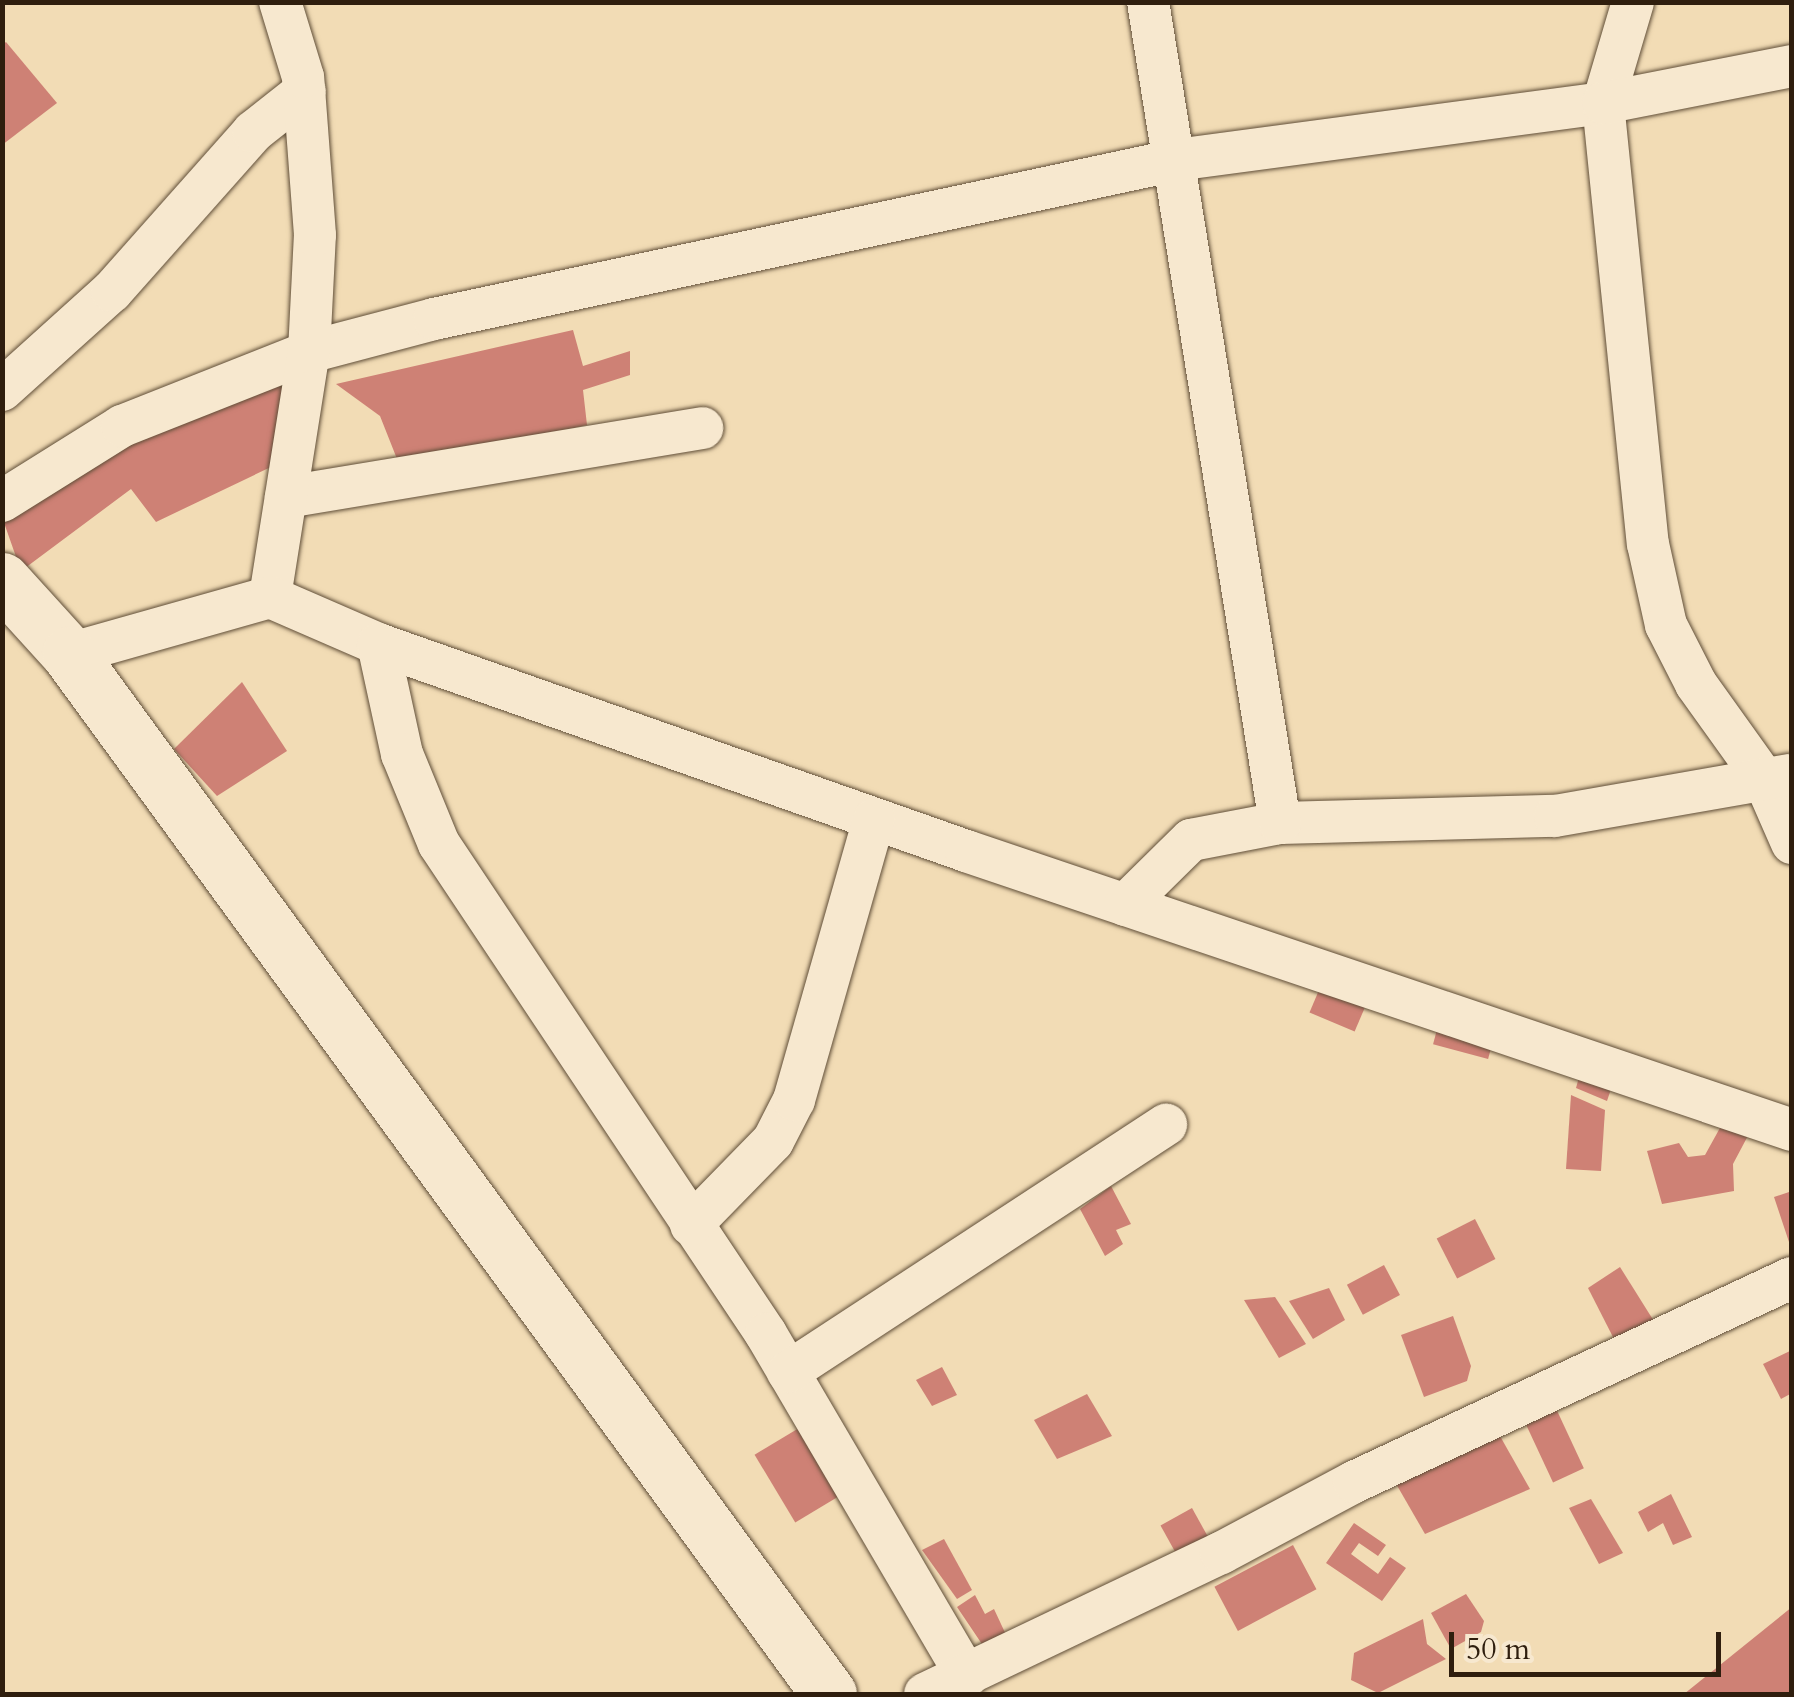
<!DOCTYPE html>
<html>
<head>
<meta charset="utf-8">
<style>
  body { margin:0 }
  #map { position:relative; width:1794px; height:1697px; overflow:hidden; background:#f2dcb5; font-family:Cardo,serif }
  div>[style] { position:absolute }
  .building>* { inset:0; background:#ce8175; transform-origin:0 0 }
  .roads { filter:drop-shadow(0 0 2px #604e38) drop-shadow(0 0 2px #604e38) }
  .street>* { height:42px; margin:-21px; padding:0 21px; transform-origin:21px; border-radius:21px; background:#f7e8cf }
  .secondary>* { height:55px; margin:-27.5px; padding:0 27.5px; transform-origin:27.5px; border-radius:27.5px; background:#f7e8cf }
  span { translate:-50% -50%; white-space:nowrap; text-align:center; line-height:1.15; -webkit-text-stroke:10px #f7e8cf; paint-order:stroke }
  .frame { position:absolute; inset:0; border:5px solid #2f1e0e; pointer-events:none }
  .scale { position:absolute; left:1449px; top:1632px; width:272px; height:45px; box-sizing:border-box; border:5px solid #2f1e0e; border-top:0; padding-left:12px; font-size:30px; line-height:35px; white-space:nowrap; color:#2f1e0e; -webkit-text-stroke:8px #f7e8cf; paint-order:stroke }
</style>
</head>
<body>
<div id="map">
  <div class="building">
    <i style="clip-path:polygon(6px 42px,57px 103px,2px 145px,2px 45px)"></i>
    <i style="clip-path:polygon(573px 330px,583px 366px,630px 351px,630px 375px,583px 390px,587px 425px,468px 452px,399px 464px,380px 416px,336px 384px)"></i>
    <i style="clip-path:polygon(289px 363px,273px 466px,156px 522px,131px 489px,21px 571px,2px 517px,119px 421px)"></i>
    <i style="clip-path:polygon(242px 682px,287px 751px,217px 796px,174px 749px)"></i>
    <i style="left:1322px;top:983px;width:49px;height:32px;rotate:23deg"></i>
    <i style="left:1439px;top:1022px;width:57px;height:23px;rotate:15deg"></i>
    <i style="clip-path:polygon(1583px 1063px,1615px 1077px,1607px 1101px,1576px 1088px)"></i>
    <i style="clip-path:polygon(1571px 1095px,1605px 1110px,1601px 1171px,1566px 1169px)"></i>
    <i style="clip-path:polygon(1726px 1117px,1751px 1130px,1733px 1164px,1734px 1191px,1662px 1204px,1647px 1151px,1679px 1143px,1688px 1157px,1705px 1155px)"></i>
    <i style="clip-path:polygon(1111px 1186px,1131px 1224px,1116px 1230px,1123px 1244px,1105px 1256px,1080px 1209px)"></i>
    <i style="clip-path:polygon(1792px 1191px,1792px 1248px,1791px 1248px,1774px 1197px)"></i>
    <i style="left:1475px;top:1219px;width:45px;height:43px;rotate:63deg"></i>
    <i style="left:1384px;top:1265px;width:34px;height:42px;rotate:62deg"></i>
    <i style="clip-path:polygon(1620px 1267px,1657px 1326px,1615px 1341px,1588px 1288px)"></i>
    <i style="clip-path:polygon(1329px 1288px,1345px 1320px,1313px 1339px,1289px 1301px)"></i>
    <i style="clip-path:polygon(1275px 1297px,1306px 1344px,1279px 1358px,1244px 1300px)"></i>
    <i style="clip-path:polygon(1453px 1316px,1471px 1366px,1467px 1381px,1424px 1397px,1401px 1335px)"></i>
    <i style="clip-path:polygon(1792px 1350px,1792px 1393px,1781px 1399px,1763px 1364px)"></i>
    <i style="clip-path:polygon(942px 1367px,957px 1395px,932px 1406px,916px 1380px)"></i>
    <i style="clip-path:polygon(1087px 1394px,1112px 1436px,1057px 1459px,1034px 1420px)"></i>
    <i style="left:1553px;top:1402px;width:73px;height:34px;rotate:65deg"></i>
    <i style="left:824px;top:1413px;width:79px;height:81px;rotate:59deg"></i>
    <i style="clip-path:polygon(1496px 1429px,1530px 1489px,1425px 1534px,1395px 1482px)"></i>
    <i style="clip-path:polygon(1671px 1494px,1692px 1537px,1673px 1545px,1663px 1523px,1648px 1532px,1638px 1512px)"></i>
    <i style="clip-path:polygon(1591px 1499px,1623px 1553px,1599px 1564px,1569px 1508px)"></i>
    <i style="left:1192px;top:1508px;width:38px;height:36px;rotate:61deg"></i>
    <i style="clip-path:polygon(1354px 1523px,1386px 1545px,1378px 1556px,1359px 1543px,1351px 1554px,1378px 1574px,1390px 1557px,1406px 1568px,1382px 1601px,1326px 1563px)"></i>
    <i style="clip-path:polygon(944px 1539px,972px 1590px,957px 1599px,922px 1550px)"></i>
    <i style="left:1293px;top:1545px;width:50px;height:89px;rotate:62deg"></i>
    <i style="clip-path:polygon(1466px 1594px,1484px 1621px,1481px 1632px,1451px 1649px,1431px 1613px)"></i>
    <i style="clip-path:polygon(975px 1595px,985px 1614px,994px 1609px,1008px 1639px,990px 1656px,957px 1607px)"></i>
    <i style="clip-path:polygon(1792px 1607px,1792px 1694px,1684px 1694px)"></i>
    <i style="clip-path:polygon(1423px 1619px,1427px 1644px,1446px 1659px,1378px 1693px,1351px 1680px,1354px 1653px)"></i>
  </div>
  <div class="roads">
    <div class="street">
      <i style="left:1633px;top:2px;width:105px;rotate:106.5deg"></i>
      <i style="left:1603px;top:103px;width:443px;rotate:84.2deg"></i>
      <i style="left:1648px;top:544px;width:83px;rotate:77.5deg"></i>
      <i style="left:1666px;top:625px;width:66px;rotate:63deg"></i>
      <i style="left:1696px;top:684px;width:117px;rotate:54.4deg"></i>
      <i style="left:1764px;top:779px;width:70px;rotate:66.4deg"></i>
      <i style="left:2px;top:390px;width:148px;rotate:-42deg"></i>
      <i style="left:112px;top:291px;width:213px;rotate:-48.4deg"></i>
      <i style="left:253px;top:132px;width:66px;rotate:-38.3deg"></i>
      <i style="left:286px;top:497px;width:422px;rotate:-9.4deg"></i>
      <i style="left:2px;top:501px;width:142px;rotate:-32deg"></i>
      <i style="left:122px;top:426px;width:201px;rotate:-21.6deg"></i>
      <i style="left:309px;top:352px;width:129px;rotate:-14.8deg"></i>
      <i style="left:434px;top:319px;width:759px;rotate:-12.09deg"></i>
      <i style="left:1176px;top:160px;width:431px;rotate:-7.6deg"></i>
      <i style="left:1603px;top:103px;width:193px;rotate:-11.1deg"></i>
      <i style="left:270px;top:597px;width:248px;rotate:-81deg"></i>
      <i style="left:309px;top:352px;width:117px;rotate:-87.1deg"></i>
      <i style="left:315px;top:235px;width:158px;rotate:-94.3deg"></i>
      <i style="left:303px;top:77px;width:78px;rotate:-107deg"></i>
      <i style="left:378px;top:644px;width:113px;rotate:77.7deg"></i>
      <i style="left:402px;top:754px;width:97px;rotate:67.7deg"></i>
      <i style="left:439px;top:844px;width:589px;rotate:56.28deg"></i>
      <i style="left:766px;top:1334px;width:397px;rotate:59.6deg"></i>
      <i style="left:69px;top:654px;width:209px;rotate:-15.8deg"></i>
      <i style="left:270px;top:597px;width:118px;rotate:23.5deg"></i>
      <i style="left:378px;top:644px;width:623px;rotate:19.39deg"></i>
      <i style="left:966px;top:851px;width:872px;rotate:18.66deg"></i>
      <i style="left:1280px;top:823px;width:275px;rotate:-1.5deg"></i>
      <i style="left:1555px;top:816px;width:239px;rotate:-9.9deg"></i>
      <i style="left:1125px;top:905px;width:93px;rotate:-44.6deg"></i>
      <i style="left:1191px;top:840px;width:91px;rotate:-10.8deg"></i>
      <i style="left:1280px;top:823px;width:832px;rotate:-99.13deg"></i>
      <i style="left:691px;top:1225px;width:117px;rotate:-45.7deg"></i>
      <i style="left:773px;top:1141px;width:46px;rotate:-62.9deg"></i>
      <i style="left:794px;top:1100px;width:292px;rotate:-74.1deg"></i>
      <i style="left:788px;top:1372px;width:452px;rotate:-33.2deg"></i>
      <i style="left:925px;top:1694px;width:328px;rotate:-25.5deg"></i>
      <i style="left:1221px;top:1553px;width:151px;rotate:-28.1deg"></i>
      <i style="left:1354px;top:1482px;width:483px;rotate:-25deg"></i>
    </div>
    <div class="secondary">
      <i style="left:2px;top:580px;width:100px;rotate:47.8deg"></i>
      <i style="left:69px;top:654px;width:1288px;rotate:53.84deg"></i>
    </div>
  </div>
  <div class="frame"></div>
  <div class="scale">50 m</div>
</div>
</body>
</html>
